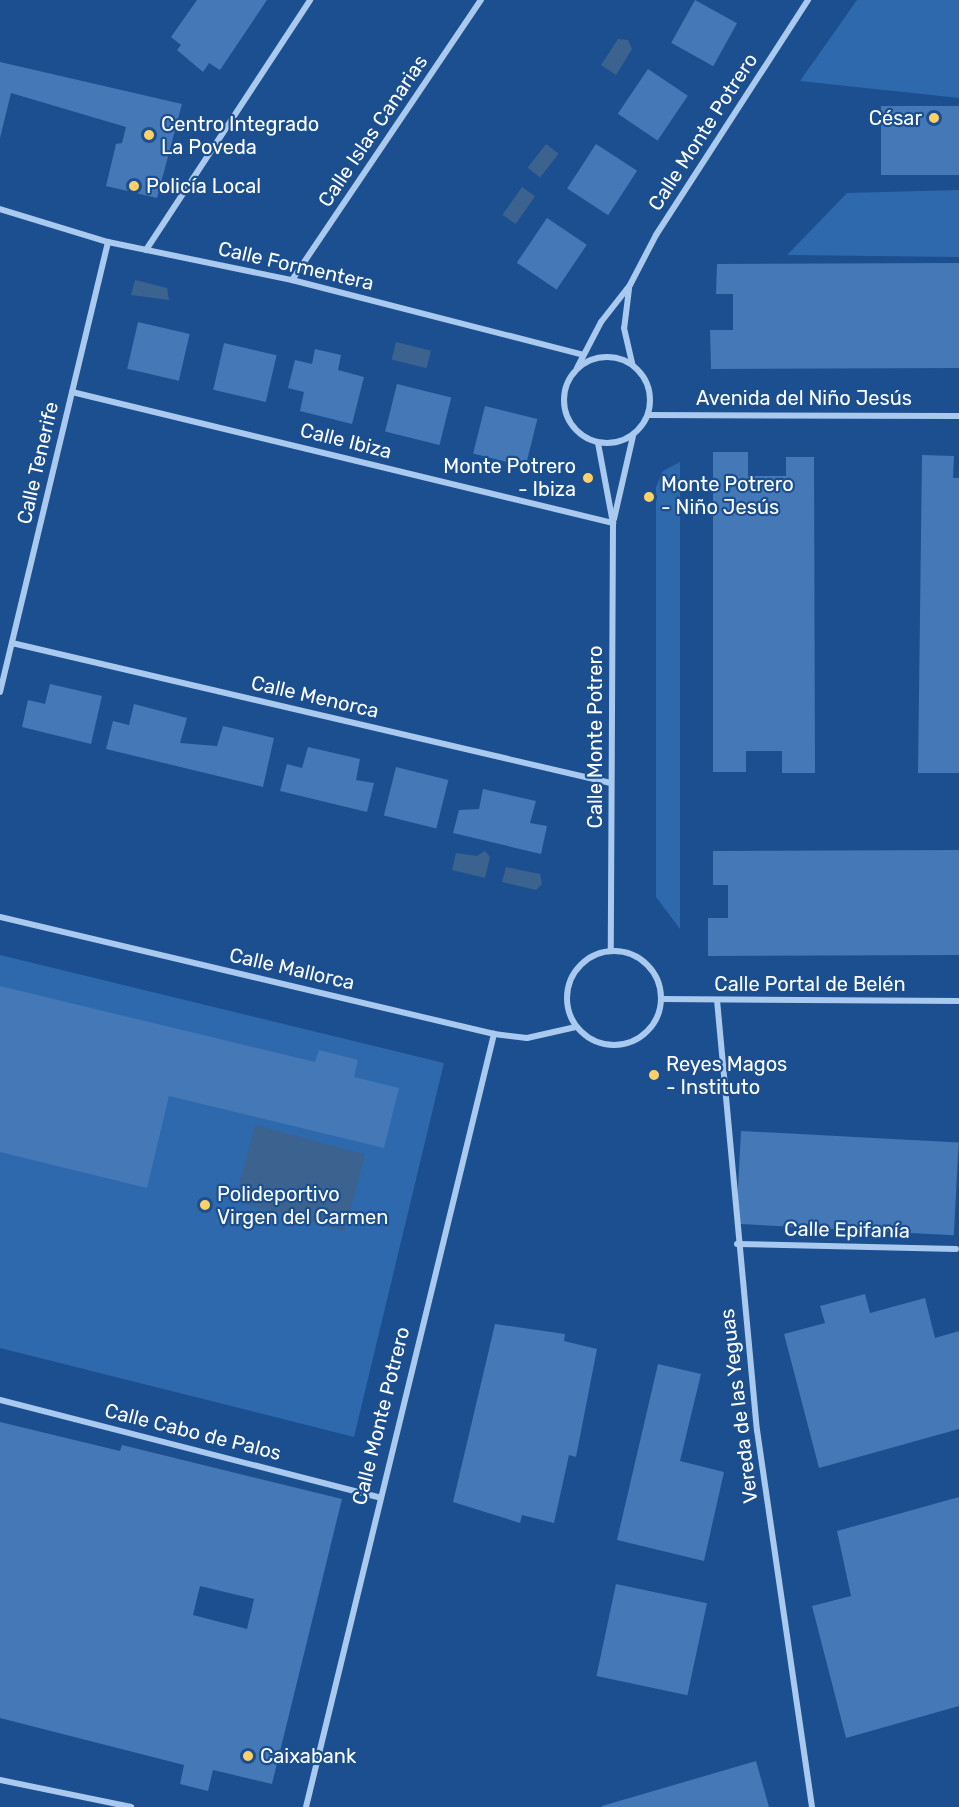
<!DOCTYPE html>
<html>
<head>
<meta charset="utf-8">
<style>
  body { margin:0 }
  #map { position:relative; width:959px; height:1807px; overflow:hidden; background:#1b4f8f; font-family:Rubik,sans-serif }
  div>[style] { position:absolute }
  .green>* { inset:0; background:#2e69ad }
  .water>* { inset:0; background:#3c6290; transform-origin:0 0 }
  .building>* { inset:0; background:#4478b7; transform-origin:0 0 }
  .minor>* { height:6px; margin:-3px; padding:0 3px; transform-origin:3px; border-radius:3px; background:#a9c9ee }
  .minor>.ring { margin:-3px; padding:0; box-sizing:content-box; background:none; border:6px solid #a9c9ee; border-radius:50% }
  .dots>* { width:16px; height:16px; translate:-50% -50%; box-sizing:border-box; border:3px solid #1b4f8f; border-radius:50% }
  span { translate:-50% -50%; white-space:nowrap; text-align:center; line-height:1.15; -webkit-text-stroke:4.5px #1b4f8f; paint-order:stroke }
  .poi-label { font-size:20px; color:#fff }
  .right { translate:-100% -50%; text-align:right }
  .left { translate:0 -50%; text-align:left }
  .street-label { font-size:20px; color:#fff }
</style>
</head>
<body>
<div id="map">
  <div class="green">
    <i style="clip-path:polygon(857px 0,959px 0,959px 98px,800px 81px)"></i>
    <i style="clip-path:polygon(959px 190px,959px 257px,787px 255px,847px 193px)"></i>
    <i style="clip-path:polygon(680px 462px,680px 929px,656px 897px,656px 487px,663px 471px)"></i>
    <i style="clip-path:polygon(0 955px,444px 1063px,354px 1437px,0 1348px)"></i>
  </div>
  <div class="water">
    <i style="clip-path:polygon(618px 39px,628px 40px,632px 49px,616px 75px,601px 65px)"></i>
    <i style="left:546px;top:144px;width:16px;height:30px;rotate:38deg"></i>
    <i style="left:522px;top:187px;width:16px;height:34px;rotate:35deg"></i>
    <i style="clip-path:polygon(135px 280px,167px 288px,169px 300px,131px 295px)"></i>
    <i style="left:396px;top:342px;width:36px;height:18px;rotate:14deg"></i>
    <i style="clip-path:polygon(485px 851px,490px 857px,485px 878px,452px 870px,456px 853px,477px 856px)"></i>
    <i style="clip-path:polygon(506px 867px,540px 874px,542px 884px,536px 890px,502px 882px)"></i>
    <i style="left:255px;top:1125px;width:114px;height:79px;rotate:15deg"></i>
  </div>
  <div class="building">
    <i style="clip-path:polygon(197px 0,267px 0,220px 70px,209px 63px,203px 72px,177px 50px,181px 45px,171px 37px)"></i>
    <i style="left:695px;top:0;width:48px;height:49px;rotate:29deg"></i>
    <i style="clip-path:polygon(0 62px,182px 104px,157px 198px,106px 186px,116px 144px,122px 143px,126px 127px,11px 93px,0 138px)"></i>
    <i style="left:648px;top:69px;width:48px;height:54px;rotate:34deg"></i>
    <i style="left:881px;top:106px;width:78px;height:69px"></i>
    <i style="left:596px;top:144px;width:49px;height:53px;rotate:33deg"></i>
    <i style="left:547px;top:218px;width:48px;height:54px;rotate:34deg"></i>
    <i style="clip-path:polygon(959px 263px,959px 368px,711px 369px,710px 330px,733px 330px,733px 294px,716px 294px,717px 264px)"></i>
    <i style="left:138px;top:322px;width:53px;height:48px;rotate:13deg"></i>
    <i style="left:224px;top:343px;width:54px;height:48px;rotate:13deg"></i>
    <i style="clip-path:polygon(315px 349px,341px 355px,338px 370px,364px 377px,352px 424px,300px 411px,304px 392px,288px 388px,295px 360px,312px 364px)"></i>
    <i style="left:397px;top:384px;width:56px;height:49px;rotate:14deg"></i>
    <i style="left:485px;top:406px;width:54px;height:49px;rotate:14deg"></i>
    <i style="clip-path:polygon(713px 452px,748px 452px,748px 476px,786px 476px,786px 457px,814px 457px,815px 773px,782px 773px,782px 751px,746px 751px,746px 772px,713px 772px)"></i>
    <i style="clip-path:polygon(922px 455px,954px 456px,953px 478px,959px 478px,959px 773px,918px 773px)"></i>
    <i style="clip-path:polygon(50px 684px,102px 696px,91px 744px,22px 727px,28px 700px,45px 704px)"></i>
    <i style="clip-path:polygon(134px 704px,187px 718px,180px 743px,217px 746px,223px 726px,274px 738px,263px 787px,106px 749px,113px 721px,129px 725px)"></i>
    <i style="clip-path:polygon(308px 747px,360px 759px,356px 780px,374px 783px,367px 812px,280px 791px,287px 764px,302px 768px)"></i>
    <i style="left:396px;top:767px;width:54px;height:50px;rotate:14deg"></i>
    <i style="clip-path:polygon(483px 789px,536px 801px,530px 823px,547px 826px,541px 854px,453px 833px,459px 810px,479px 809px)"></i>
    <i style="clip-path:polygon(959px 850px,959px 955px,708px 956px,708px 918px,728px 918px,728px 885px,713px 885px,713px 851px)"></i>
    <i style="clip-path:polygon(0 986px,315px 1062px,319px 1050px,358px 1060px,354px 1077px,399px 1088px,384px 1148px,169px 1096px,147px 1188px,0 1152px)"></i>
    <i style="left:741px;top:1131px;width:218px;height:93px;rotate:3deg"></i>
    <i style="clip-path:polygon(865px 1294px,870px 1313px,925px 1298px,935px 1338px,959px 1331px,959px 1429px,819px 1468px,784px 1334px,825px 1323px,820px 1306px)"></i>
    <i style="clip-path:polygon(495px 1324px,565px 1334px,564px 1341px,597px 1349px,576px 1457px,569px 1455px,554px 1523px,522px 1515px,520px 1523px,453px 1502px)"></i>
    <i style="clip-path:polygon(658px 1364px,701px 1374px,680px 1461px,724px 1472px,704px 1561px,617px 1540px)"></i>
    <i style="clip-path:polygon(evenodd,0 1422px,120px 1451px,122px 1445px,342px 1499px,272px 1784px,213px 1770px,208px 1791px,180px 1784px,184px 1765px,0 1718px,0 1422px,200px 1586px,254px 1599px,247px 1629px,193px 1615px,200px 1586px)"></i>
    <i style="clip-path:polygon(959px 1497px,959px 1706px,846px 1738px,812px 1606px,851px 1596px,837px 1531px)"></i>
    <i style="left:616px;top:1584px;width:93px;height:94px;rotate:12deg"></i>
    <i style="clip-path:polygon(756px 1761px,769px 1807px,602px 1807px,602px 1806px)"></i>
  </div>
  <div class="minor">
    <i style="left:0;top:209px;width:113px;rotate:17deg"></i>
    <i style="left:108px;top:242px;width:188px;rotate:11.7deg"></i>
    <i style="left:292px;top:280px;width:301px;rotate:14.4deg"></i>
    <i style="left:146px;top:250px;width:299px;rotate:-56.7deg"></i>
    <i style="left:292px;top:280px;width:338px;rotate:-56deg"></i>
    <i style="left:629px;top:289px;width:39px;rotate:97deg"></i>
    <i style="left:624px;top:328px;width:37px;rotate:77deg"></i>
    <i class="ring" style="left:564px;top:357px;width:80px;height:80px"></i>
    <i style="left:577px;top:368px;width:52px;rotate:-62.4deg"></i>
    <i style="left:601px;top:322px;width:47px;rotate:-51.9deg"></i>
    <i style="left:630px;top:285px;width:56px;rotate:-62.5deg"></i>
    <i style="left:656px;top:235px;width:280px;rotate:-57.1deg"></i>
    <i style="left:72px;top:392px;width:557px;rotate:13.61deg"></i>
    <i style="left:648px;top:415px;width:311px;rotate:0.2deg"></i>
    <i style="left:598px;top:443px;width:81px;rotate:79.4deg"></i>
    <i style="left:613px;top:523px;width:428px;rotate:90.3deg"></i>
    <i style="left:614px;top:519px;width:85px;rotate:-77.1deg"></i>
    <i style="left:12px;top:643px;width:615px;rotate:13.16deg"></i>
    <i style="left:0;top:692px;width:463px;rotate:-76.5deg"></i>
    <i style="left:0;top:917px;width:508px;rotate:13.32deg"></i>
    <i style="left:494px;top:1034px;width:33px;rotate:7deg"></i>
    <i style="left:527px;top:1038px;width:50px;rotate:-12.7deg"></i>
    <i class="ring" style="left:567px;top:951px;width:88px;height:88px"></i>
    <i style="left:661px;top:999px;width:298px;rotate:0.4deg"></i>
    <i style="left:717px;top:1000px;width:432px;rotate:84.7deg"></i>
    <i style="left:757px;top:1430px;width:381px;rotate:81.7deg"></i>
    <i style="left:737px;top:1244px;width:219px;rotate:1.3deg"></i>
    <i style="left:0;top:1400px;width:390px;rotate:14.4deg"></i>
    <i style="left:0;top:1780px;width:134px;rotate:11.6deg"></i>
    <i style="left:306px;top:1807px;width:796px;rotate:-76.33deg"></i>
  </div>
  <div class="dots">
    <i style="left:934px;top:118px;background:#ffd166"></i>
    <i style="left:149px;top:135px;background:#ffd166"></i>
    <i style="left:134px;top:186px;background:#ffd166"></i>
    <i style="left:588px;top:478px;background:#ffd166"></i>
    <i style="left:649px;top:497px;background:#ffd166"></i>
    <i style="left:654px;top:1075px;background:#ffd166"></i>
    <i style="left:205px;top:1205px;background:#ffd166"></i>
    <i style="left:248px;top:1756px;background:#ffd166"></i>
  </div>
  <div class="poi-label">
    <span class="right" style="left:922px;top:118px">César</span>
    <span class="left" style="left:161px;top:136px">Centro Integrado<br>La Poveda</span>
    <span class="left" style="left:146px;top:186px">Policía Local</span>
    <span class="right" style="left:576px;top:478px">Monte Potrero<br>- Ibiza</span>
    <span class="left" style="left:661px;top:496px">Monte Potrero<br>- Niño Jesús</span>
    <span class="left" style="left:666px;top:1076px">Reyes Magos<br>- Instituto</span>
    <span class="left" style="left:217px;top:1206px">Polideportivo<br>Virgen del Carmen</span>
    <span class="left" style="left:260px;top:1756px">Caixabank</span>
  </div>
  <div class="street-label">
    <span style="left:373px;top:131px;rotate:-56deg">Calle Islas Canarias</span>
    <span style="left:703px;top:132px;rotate:-57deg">Calle Monte Potrero</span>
    <span style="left:296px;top:266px;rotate:13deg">Calle Formentera</span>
    <span style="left:804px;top:398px">Avenida del Niño Jesús</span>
    <span style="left:346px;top:441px;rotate:14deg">Calle Ibiza</span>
    <span style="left:38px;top:463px;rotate:-77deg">Calle Tenerife</span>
    <span style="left:315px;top:697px;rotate:13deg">Calle Menorca</span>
    <span style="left:595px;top:737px;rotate:-90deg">Calle Monte Potrero</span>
    <span style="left:292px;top:969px;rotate:13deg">Calle Mallorca</span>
    <span style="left:810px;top:984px">Calle Portal de Belén</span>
    <span style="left:847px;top:1230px;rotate:1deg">Calle Epifanía</span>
    <span style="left:739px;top:1406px;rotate:-97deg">Vereda de las Yeguas</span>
    <span style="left:381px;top:1416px;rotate:-76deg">Calle Monte Potrero</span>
    <span style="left:193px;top:1432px;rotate:14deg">Calle Cabo de Palos</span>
  </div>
</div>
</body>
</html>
